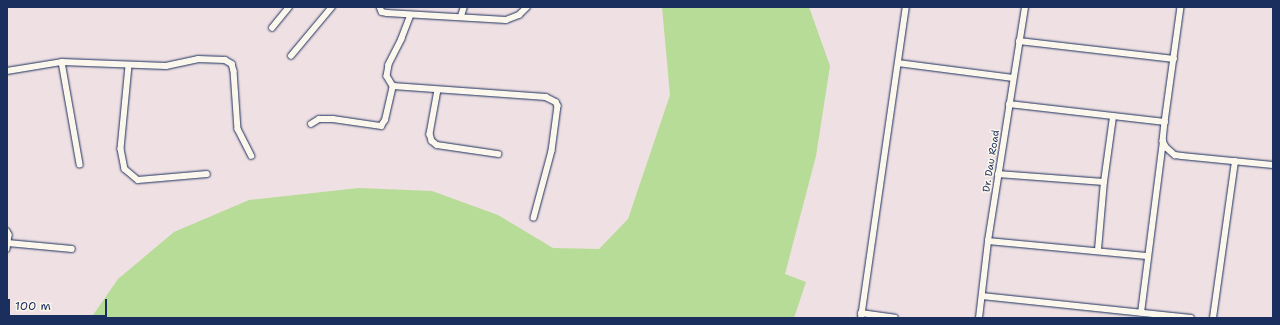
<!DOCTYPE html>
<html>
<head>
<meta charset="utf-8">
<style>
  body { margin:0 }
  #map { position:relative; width:1280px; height:325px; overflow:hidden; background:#efe0e3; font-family:"Shantell Sans",sans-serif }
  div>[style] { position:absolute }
  .green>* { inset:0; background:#b7dc97 }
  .roads { filter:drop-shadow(0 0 1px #1b2f5e) drop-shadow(0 0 1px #1b2f5e) }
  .minor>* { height:5.5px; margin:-2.75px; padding:0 2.75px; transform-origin:2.75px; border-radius:2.75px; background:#fbf7ec }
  span { translate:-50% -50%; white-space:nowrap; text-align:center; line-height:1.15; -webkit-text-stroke:3px #fbf7ec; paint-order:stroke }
  .street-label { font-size:10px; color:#1b2f5e }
  .frame { position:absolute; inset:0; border:8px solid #1b2f5e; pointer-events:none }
  .scale { position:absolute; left:8px; top:299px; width:99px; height:18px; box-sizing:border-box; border:2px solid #1b2f5e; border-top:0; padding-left:5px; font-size:12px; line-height:14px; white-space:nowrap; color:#1b2f5e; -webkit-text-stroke:3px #fbf7ec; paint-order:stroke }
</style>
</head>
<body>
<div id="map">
  <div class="green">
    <i style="clip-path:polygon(662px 7px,809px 7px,830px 66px,816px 156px,785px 274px,806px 282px,794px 318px,91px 318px,118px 279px,174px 232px,249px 200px,359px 188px,432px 191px,498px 215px,553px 248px,599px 249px,628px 219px,670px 95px)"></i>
  </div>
  <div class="roads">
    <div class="minor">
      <i style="left:380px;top:7px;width:5px;rotate:68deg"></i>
      <i style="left:382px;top:12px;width:5px;rotate:11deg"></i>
      <i style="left:387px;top:13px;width:119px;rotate:3.4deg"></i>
      <i style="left:506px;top:20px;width:14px;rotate:-21deg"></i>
      <i style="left:519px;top:15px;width:11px;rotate:-45deg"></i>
      <i style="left:1181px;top:7px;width:116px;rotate:97.9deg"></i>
      <i style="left:1165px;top:122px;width:19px;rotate:96deg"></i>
      <i style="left:1163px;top:141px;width:7px;rotate:63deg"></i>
      <i style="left:1166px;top:147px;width:12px;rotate:42deg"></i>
      <i style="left:1175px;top:155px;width:7px;rotate:8deg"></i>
      <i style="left:1182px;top:156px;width:91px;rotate:5.6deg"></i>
      <i style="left:411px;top:15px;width:26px;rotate:111deg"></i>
      <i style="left:402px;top:39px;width:29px;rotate:117deg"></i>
      <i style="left:389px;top:65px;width:11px;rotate:100deg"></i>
      <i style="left:387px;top:76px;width:12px;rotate:59deg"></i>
      <i style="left:393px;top:86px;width:153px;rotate:4.1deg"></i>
      <i style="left:546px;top:97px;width:11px;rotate:27deg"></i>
      <i style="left:556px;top:102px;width:4px;rotate:63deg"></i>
      <i style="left:558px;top:106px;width:45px;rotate:97.6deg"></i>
      <i style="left:552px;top:151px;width:69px;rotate:105deg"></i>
      <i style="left:461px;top:16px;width:9px;rotate:-72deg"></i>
      <i style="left:272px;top:28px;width:27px;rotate:-51deg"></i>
      <i style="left:1019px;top:41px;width:156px;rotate:6.6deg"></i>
      <i style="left:291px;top:56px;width:64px;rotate:-50.1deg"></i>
      <i style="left:62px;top:62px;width:104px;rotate:80deg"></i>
      <i style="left:898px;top:63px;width:116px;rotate:7.4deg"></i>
      <i style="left:129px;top:66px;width:83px;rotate:95.5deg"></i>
      <i style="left:121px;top:149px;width:20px;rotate:79deg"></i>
      <i style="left:125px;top:169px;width:17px;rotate:40deg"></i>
      <i style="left:138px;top:180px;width:69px;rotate:-5deg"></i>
      <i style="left:7px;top:71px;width:56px;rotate:-9.3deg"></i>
      <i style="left:62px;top:62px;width:104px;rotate:2.2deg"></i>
      <i style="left:166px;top:66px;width:33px;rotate:-12deg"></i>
      <i style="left:198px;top:59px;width:27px;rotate:2deg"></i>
      <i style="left:225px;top:60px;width:8px;rotate:30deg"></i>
      <i style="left:232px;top:64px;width:7px;rotate:74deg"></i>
      <i style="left:234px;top:71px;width:58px;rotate:86.1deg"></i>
      <i style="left:238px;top:129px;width:30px;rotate:63deg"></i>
      <i style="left:438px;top:90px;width:45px;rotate:100.3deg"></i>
      <i style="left:430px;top:134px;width:7px;rotate:74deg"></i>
      <i style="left:432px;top:141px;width:6px;rotate:39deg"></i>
      <i style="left:437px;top:145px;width:62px;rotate:8.4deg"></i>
      <i style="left:1009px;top:104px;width:157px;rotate:6.6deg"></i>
      <i style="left:311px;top:124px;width:9px;rotate:-32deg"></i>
      <i style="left:319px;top:119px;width:14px"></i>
      <i style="left:333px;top:119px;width:49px;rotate:8.3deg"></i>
      <i style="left:381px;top:126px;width:7px;rotate:-56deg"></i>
      <i style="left:385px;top:120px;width:35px;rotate:-77deg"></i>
      <i style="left:998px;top:174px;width:106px;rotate:4.3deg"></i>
      <i style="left:7px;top:231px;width:4px;rotate:63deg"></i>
      <i style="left:9px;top:235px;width:14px;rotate:98deg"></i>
      <i style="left:988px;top:241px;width:159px;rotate:5.4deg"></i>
      <i style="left:8px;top:243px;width:64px;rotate:5.4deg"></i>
      <i style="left:1098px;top:250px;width:68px;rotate:-85deg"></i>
      <i style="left:1104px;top:182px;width:66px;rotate:-82.1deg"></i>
      <i style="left:982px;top:296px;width:210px;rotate:6deg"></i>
      <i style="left:861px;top:313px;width:34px;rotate:8deg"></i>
      <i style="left:1141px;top:313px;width:173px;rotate:-82.7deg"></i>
      <i style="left:861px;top:318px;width:314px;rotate:-81.8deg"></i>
      <i style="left:979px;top:318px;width:78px;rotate:-83.3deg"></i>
      <i style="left:988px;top:241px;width:237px;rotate:-81deg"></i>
      <i style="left:1213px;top:318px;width:158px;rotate:-82deg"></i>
    </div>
  </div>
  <div class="street-label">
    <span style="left:991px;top:161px;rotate:-81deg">Dr. Dau Road</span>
  </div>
  <div class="frame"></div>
  <div class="scale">100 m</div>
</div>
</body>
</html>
